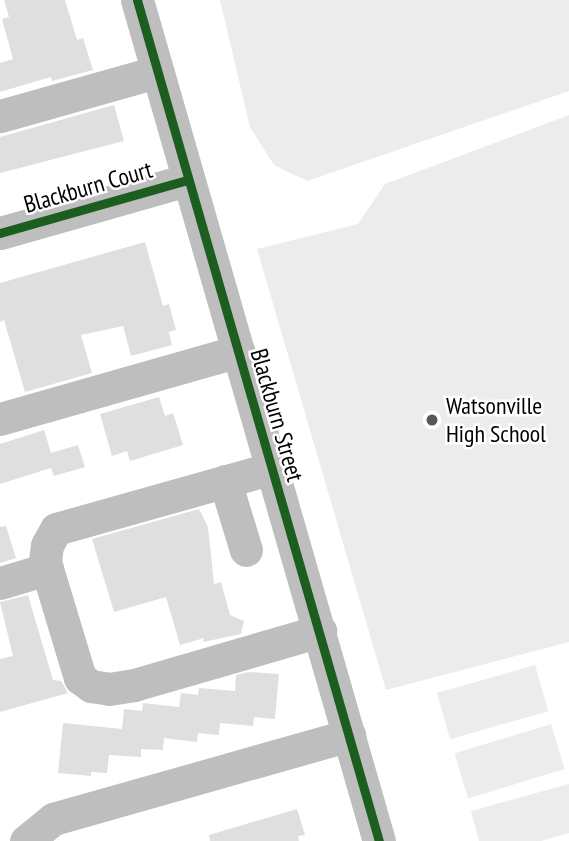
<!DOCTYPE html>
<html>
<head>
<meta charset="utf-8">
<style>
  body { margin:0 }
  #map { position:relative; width:569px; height:841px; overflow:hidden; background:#fff; font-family:"PT Sans Narrow",sans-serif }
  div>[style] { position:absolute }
  .green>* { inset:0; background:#ececec; transform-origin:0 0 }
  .building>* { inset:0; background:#dfdfdf }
  .minor>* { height:33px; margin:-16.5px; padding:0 16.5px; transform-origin:16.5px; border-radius:16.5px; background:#bebebe }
  .cycleway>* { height:9px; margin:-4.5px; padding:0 4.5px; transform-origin:4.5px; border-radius:4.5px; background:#1b5e20 }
  .dots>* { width:19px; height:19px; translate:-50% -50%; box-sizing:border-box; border:4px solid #fff; border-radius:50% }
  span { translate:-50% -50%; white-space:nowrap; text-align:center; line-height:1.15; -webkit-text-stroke:5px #fff; paint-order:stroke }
  .street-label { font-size:24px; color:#000 }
  .poi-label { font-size:24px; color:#000 }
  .left { translate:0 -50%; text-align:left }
</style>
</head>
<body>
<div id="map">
  <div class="green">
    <i style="clip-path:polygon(220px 0,569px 0,569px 91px,307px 181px,274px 165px,250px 127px)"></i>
    <i style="clip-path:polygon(569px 115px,569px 642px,386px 690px,257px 249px,358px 224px,385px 184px)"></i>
    <i style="left:535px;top:665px;width:48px;height:102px;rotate:74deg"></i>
    <i style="left:551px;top:724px;width:47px;height:101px;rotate:73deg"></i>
    <i style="clip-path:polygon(569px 784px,569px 833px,541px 841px,479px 841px,471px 811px)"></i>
  </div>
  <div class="building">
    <i style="clip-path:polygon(4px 0,65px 0,77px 40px,83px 38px,93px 70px,52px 81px,51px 77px,0 92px,0 63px,13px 59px,2px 19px,9px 17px)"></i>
    <i style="clip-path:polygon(114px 105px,124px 141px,0 173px,0 137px)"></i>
    <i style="clip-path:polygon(145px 242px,163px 306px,169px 304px,176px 330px,169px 332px,172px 345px,131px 356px,123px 326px,81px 335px,92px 373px,25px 392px,4px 320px,0 322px,0 283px)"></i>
    <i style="clip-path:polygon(159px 397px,165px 416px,173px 413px,183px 445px,130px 461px,127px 451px,112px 456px,100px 414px)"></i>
    <i style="clip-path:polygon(44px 430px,51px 453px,78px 445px,85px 467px,54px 476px,51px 468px,0 484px,0 444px)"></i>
    <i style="clip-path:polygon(199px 509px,208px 527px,214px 584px,221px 582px,230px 615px,244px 621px,241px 634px,203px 642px,204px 638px,180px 645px,166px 597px,114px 612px,92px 539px)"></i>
    <i style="clip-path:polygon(6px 526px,16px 558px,0 563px,0 527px)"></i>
    <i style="clip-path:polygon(28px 595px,53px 680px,61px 681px,68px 693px,0 712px,0 659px,13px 656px,0 602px)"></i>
    <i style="clip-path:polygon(249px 672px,279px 674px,275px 719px,254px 717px,253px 726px,220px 723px,219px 735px,198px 733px,197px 742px,164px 738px,163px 750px,141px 749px,141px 757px,109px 755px,107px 773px,91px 772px,91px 776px,58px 773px,63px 723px,122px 729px,124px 709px,142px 711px,143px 703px,179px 707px,181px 693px,198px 695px,199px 688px,235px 691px,236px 675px)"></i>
    <i style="clip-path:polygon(297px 809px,305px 835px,298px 836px,299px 841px,210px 841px,209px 835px)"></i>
  </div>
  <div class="minor">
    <i style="left:137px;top:0;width:875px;rotate:73.95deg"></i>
    <i style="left:0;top:116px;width:163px;rotate:-15.7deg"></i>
    <i style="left:0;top:233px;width:194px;rotate:-15.8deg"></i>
    <i style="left:0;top:419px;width:248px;rotate:-15.9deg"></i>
    <i style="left:273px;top:468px;width:225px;rotate:164.3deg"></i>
    <i style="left:56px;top:529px;width:18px;rotate:119deg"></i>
    <i style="left:47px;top:545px;width:17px;rotate:97deg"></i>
    <i style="left:45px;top:562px;width:121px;rotate:73.2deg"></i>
    <i style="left:80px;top:678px;width:14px;rotate:36deg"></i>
    <i style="left:91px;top:686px;width:18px;rotate:9deg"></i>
    <i style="left:109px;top:689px;width:25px;rotate:-9deg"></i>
    <i style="left:134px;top:685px;width:194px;rotate:-16.2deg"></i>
    <i style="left:225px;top:481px;width:72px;rotate:73.1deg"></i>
    <i style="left:0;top:583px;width:49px;rotate:-16.6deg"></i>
    <i style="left:26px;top:841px;width:35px;rotate:-39deg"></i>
    <i style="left:53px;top:819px;width:308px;rotate:-15.8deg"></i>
  </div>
  <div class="cycleway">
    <i style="left:137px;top:0;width:875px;rotate:73.95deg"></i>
    <i style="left:0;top:233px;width:194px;rotate:-15.8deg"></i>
  </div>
  <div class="dots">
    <i style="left:432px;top:420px;background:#595959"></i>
  </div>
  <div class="street-label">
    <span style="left:88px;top:187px;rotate:-16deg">Blackburn Court</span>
    <span style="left:277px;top:415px;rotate:74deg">Blackburn Street</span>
  </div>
  <div class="poi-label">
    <span class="left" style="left:446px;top:420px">Watsonville<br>High School</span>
  </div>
</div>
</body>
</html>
